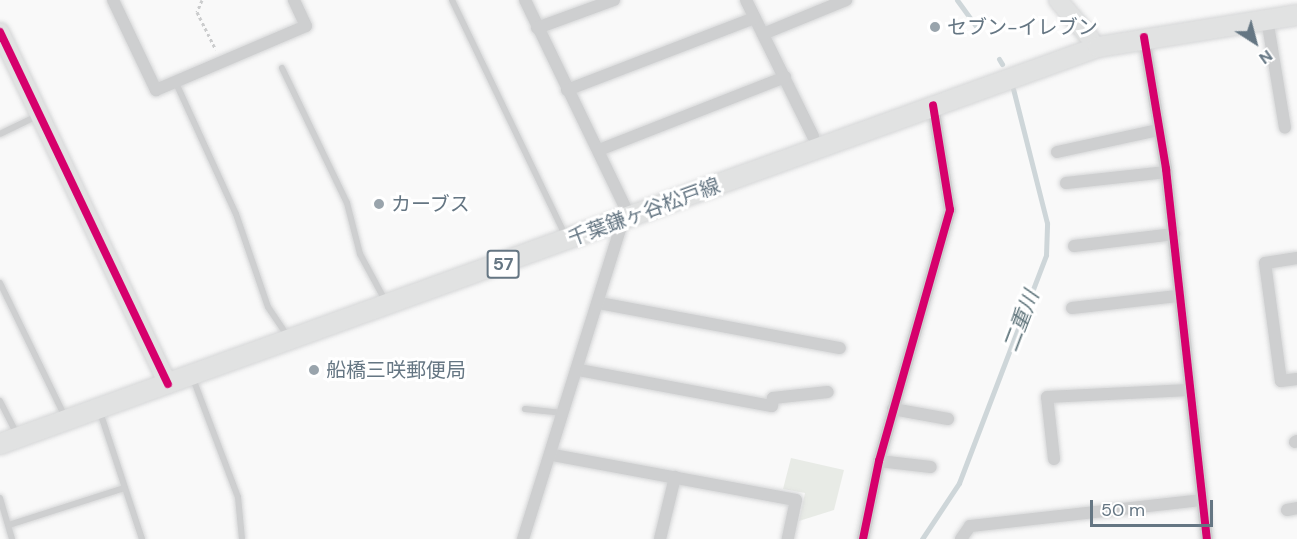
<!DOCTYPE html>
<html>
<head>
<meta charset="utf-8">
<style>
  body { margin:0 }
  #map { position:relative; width:1297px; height:539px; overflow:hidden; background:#f9f9f9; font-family:"DM Sans","Noto Sans JP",sans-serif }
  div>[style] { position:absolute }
  .green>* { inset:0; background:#e8ebe6 }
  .stream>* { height:5px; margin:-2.5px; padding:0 2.5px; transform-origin:2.5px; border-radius:2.5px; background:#ced6d9 }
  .path>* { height:3px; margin-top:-1.5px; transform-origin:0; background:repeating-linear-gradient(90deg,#cbcccd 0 3px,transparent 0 6px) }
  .roads { filter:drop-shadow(0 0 2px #d5d6d7) drop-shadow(0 0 2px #d5d6d7) }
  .lane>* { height:6px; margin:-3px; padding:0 3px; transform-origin:3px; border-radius:3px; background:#cecfd0 }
  .street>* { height:12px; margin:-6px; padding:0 6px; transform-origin:6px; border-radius:6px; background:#cecfd0 }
  .secondary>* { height:18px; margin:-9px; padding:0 9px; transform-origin:9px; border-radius:9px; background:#e1e2e2 }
  .primary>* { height:20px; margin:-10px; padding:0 10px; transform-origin:10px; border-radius:10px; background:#e1e2e2 }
  .cycleway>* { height:8px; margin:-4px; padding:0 4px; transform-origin:4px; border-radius:4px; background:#d6006c }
  .dots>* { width:16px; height:16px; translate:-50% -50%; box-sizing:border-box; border:3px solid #fff; border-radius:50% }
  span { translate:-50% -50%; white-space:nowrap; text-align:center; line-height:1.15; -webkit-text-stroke:6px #fff; paint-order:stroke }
  .shield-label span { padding:2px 4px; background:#fff; border:2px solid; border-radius:4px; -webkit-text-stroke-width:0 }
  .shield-label { font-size:18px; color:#657683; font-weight:700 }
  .poi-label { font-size:20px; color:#657683 }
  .left { translate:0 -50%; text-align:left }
  .street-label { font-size:20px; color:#657683 }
  .water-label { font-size:21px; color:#60757c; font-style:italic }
  .north { position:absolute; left:1225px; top:12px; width:60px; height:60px; -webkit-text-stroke:4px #fff; paint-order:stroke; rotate:144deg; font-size:16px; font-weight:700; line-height:24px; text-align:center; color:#657683 }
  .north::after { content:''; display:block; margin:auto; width:21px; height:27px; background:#657683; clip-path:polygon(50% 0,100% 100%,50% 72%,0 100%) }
  .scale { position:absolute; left:1090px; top:500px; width:123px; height:27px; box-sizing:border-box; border:3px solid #657683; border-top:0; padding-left:8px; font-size:18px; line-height:21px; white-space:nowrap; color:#657683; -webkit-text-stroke:4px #fff; paint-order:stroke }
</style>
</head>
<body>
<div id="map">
  <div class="green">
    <i style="clip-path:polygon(791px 458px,844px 470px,834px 510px,799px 521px,805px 493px,783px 489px)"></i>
  </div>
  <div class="stream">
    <i style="left:957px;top:0;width:36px;rotate:54deg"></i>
    <i style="left:999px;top:59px;width:6px;rotate:59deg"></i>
    <i style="left:922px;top:539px;width:67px;rotate:-56.5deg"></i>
    <i style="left:959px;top:483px;width:244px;rotate:-69.1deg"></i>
    <i style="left:1046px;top:255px;width:32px;rotate:-88deg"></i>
    <i style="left:1047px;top:223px;width:138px;rotate:-104.2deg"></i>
  </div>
  <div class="path">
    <i style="left:202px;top:0;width:13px;rotate:113deg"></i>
    <i style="left:197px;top:12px;width:42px;rotate:63.4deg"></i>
  </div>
  <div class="roads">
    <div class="lane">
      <i style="left:452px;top:0;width:263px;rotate:64.3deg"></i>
      <i style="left:282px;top:68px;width:150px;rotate:64.3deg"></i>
      <i style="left:347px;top:203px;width:53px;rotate:75.7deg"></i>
      <i style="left:360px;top:254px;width:55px;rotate:61.6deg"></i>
      <i style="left:176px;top:83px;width:144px;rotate:65.4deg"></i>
      <i style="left:236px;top:214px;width:98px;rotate:71deg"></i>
      <i style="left:268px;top:307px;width:36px;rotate:56deg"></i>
      <i style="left:0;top:134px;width:41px;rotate:-25.9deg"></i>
      <i style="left:0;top:283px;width:149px;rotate:64.1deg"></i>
      <i style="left:192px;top:376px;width:129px;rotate:69.2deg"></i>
      <i style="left:238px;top:497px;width:42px;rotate:84.6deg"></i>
      <i style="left:0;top:401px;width:38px;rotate:63deg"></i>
      <i style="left:525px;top:409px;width:37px;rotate:6deg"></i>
      <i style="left:100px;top:412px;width:134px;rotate:71.7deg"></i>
      <i style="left:0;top:498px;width:43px;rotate:73.7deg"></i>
      <i style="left:9px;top:525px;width:121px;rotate:-17.8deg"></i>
    </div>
    <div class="street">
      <i style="left:113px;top:0;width:100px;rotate:64.5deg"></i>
      <i style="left:156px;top:90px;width:163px;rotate:-23.1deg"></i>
      <i style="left:306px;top:26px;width:29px;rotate:-115deg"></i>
      <i style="left:525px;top:0;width:230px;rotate:64.2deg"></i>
      <i style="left:746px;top:0;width:152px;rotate:63.8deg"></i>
      <i style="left:1267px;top:19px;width:110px;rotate:80.6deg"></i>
      <i style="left:537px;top:28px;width:82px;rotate:-20deg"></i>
      <i style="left:763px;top:34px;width:90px;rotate:-22.3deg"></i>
      <i style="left:1144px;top:37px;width:134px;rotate:80.5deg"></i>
      <i style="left:1166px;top:169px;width:372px;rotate:83.7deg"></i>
      <i style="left:567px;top:90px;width:201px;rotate:-21deg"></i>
      <i style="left:599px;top:150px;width:200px;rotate:-21.4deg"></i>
      <i style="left:1057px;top:152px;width:103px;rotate:-12.3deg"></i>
      <i style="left:1066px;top:183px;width:101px;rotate:-6.3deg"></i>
      <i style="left:1074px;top:246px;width:101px;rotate:-6.8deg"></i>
      <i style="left:1297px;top:258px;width:32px;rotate:171deg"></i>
      <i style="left:1265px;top:263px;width:119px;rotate:82.3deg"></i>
      <i style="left:1281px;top:381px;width:16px;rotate:-7deg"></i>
      <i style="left:599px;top:303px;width:245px;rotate:10.6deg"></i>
      <i style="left:1072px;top:308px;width:106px;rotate:-6.5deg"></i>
      <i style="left:579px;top:370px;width:196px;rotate:10.6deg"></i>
      <i style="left:772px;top:406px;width:8px;rotate:-83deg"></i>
      <i style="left:773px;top:398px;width:55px;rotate:-6.2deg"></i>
      <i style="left:893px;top:409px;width:56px;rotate:10.3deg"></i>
      <i style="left:1295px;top:442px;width:2px;rotate:-27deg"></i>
      <i style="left:553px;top:455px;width:247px;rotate:10.5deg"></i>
      <i style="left:796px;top:500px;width:40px;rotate:102deg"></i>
      <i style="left:1054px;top:459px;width:62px;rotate:-96.4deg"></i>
      <i style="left:1047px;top:397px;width:142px;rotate:-2.8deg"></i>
      <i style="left:879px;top:461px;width:52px;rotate:6.6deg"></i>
      <i style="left:1287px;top:510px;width:10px;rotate:-11deg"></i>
      <i style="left:523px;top:539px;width:334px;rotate:-72.6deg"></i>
      <i style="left:660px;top:539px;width:64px;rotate:-76.4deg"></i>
      <i style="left:863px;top:539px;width:80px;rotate:-78.4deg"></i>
      <i style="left:879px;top:461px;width:261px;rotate:-74.2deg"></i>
      <i style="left:950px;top:210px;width:106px;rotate:-99.2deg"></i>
      <i style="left:961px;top:539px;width:16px;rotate:-55deg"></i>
      <i style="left:970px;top:526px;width:233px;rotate:-6.4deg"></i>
    </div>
    <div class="secondary">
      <i style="left:1058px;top:0;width:50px;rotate:49.9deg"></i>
      <i style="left:0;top:32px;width:390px;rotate:64.5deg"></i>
    </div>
    <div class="primary">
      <i style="left:0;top:444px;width:1168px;rotate:-19.88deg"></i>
      <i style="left:1098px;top:47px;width:202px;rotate:-9.1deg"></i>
    </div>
  </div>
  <div class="cycleway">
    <i style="left:0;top:32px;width:390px;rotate:64.5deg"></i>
    <i style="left:1144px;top:37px;width:134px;rotate:80.5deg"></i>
    <i style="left:1166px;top:169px;width:372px;rotate:83.7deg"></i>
    <i style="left:863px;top:539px;width:80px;rotate:-78.4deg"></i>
    <i style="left:879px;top:461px;width:261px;rotate:-74.2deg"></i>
    <i style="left:950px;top:210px;width:106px;rotate:-99.2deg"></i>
  </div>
  <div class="dots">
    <i style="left:935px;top:27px;background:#99a4ac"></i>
    <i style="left:379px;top:204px;background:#99a4ac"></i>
    <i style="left:314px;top:370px;background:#99a4ac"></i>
  </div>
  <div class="shield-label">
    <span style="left:503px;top:264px">57</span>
  </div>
  <div class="poi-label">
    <span class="left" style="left:947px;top:27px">セブン-イレブン</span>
    <span class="left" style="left:391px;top:204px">カーブス</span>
    <span class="left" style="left:326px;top:370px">船橋三咲郵便局</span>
  </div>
  <div class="street-label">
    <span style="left:644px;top:212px;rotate:-20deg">千葉鎌ヶ谷松戸線</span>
  </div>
  <div class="water-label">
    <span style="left:1021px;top:321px;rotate:-69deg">二重川</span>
  </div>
  <div class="north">N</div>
  <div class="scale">50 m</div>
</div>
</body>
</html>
